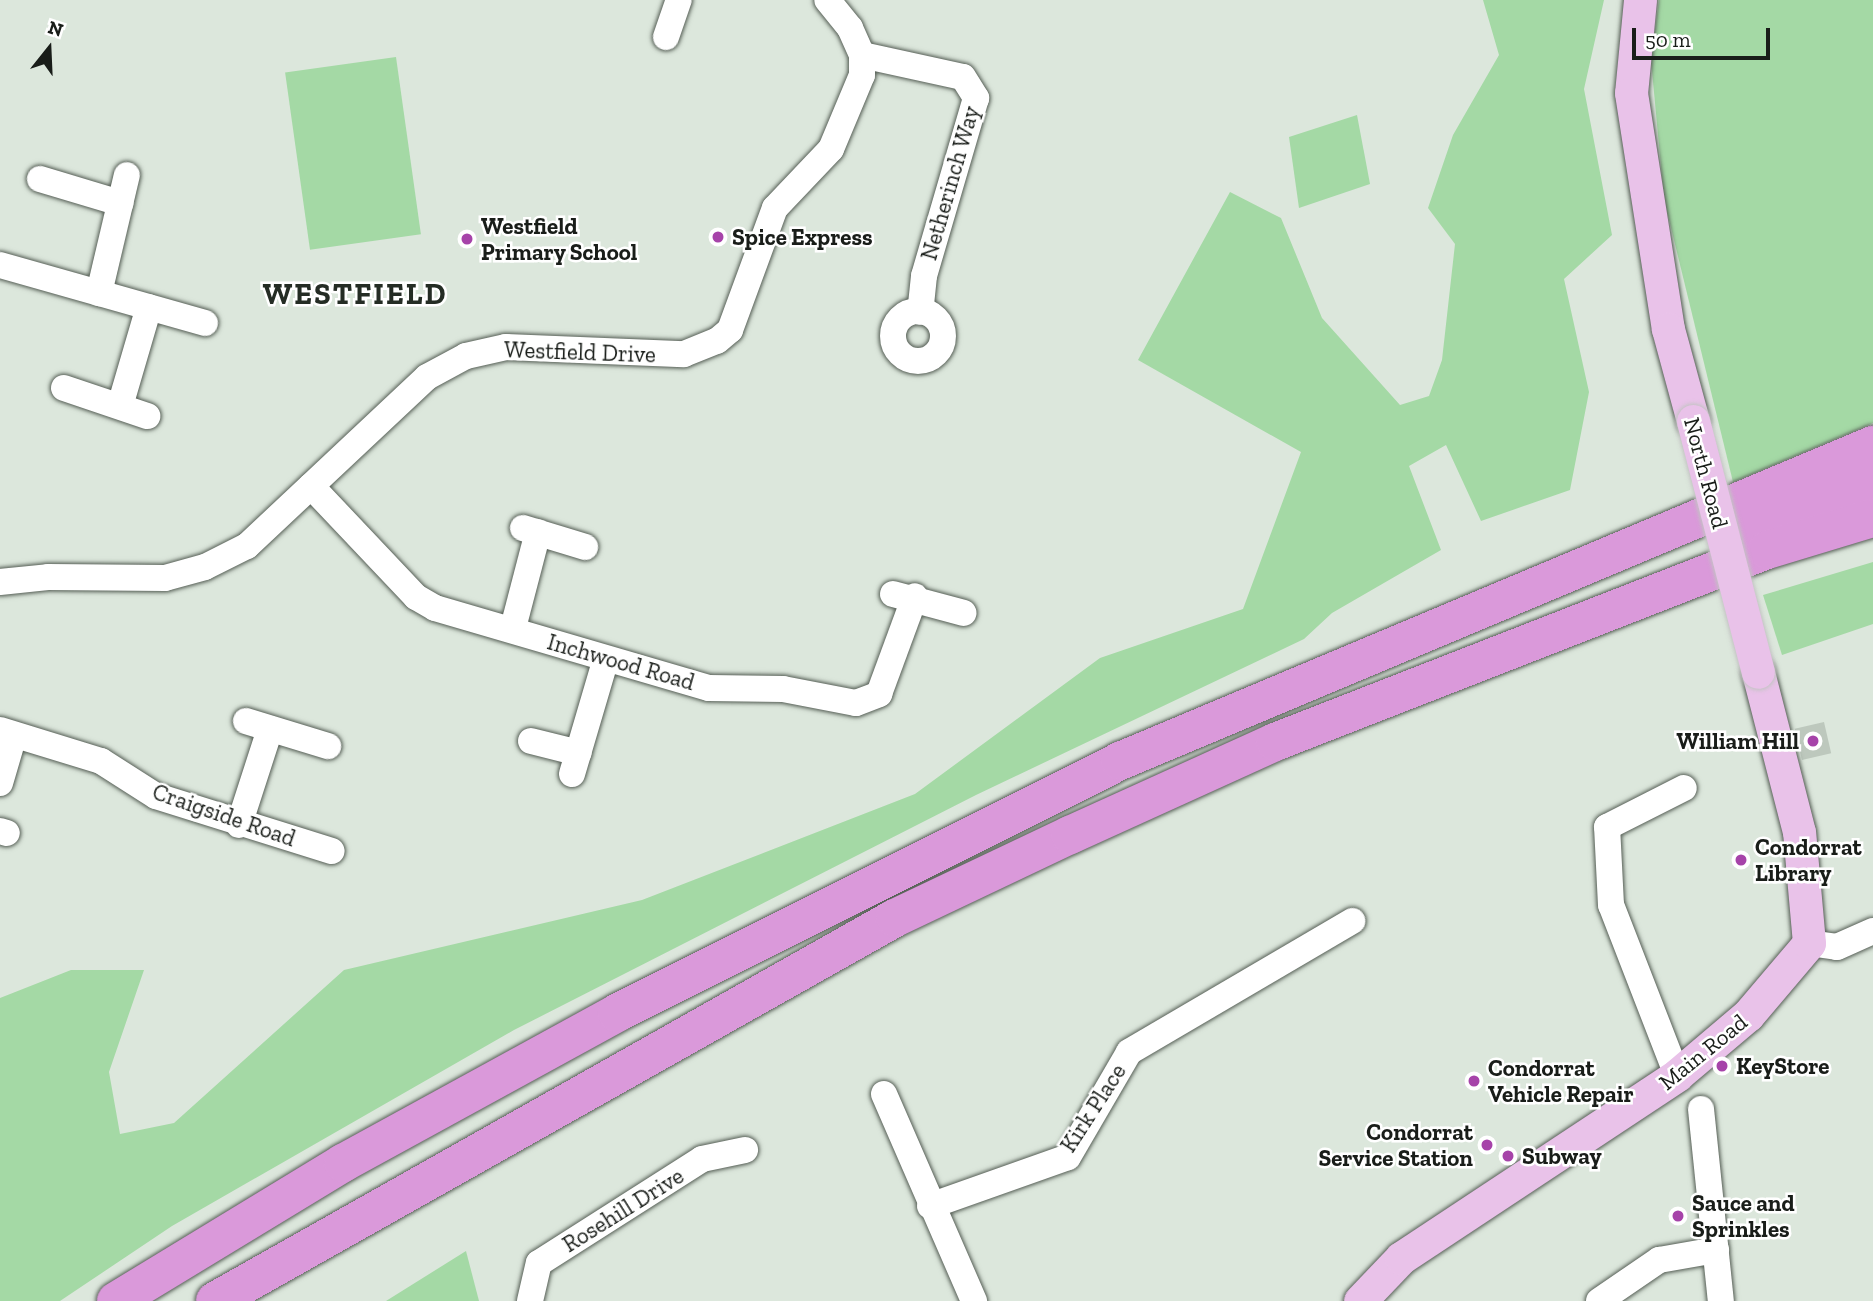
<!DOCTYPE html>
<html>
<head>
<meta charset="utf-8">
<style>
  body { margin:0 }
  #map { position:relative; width:1873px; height:1301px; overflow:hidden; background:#dce7dc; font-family:"Zilla Slab",serif }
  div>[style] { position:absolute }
  .green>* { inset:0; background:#a4d9a5; transform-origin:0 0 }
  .building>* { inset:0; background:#bdc8bd; transform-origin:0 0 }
  .roads { filter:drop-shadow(0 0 2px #555e55) drop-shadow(0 0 2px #555e55) }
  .minor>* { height:26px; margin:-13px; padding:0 13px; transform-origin:13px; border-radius:13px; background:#fff }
  .minor>.ring { margin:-13px; padding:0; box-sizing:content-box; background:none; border:26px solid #fff; border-radius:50% }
  .major>* { height:33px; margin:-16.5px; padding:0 16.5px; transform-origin:16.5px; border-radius:16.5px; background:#e9c2e9 }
  .highway>* { height:38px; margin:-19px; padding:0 19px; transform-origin:19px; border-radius:19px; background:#da99da }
  .bridges { filter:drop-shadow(0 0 2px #c3c4c3) drop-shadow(0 0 2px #c3c4c3) }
  .major-bridge>* { height:33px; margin:-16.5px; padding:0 16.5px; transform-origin:16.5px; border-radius:16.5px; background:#e9c2e9 }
  .dots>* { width:19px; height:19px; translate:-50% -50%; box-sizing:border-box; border:4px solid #fff; border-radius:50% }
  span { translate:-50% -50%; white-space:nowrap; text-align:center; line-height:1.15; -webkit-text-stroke:5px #fff; paint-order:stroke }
  .street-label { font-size:23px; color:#191d19 }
  .poi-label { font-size:23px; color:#191d19; font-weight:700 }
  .left { translate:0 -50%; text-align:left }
  .right { translate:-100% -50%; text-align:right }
  .district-label { font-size:30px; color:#242c24; font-weight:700; letter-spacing:2px }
  .north { position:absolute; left:14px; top:14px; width:70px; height:70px; -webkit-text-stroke:5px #fff; paint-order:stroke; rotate:18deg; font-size:19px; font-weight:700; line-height:28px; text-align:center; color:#191d19 }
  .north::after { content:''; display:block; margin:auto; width:24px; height:32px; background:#191d19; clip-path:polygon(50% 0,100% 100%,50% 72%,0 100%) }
  .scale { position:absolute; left:1632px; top:28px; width:138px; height:32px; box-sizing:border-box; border:4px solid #191d19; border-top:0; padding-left:9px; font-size:21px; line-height:24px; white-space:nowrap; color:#191d19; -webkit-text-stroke:5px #fff; paint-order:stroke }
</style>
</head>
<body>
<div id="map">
  <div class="green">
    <i style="clip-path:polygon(1483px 0,1604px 0,1584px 89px,1612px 235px,1564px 279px,1589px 392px,1570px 490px,1481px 521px,1446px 445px,1409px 466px,1441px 550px,1332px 613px,1304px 639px,976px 795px,514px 1030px,172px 1226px,60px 1301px,0 1301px,0 998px,71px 970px,144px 970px,109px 1072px,120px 1134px,174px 1123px,344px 970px,642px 900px,915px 794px,1100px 658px,1243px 609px,1301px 452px,1138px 360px,1230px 192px,1281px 218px,1322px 318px,1400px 405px,1429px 396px,1442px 360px,1455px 244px,1428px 208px,1453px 135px,1499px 55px)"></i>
    <i style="clip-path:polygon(1659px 0,1873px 0,1873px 423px,1733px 482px,1664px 199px,1651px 60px)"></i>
    <i style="left:396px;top:57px;width:179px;height:112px;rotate:82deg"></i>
    <i style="clip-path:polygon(1357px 115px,1370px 184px,1299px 208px,1289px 137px)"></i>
    <i style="clip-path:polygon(1873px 562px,1873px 624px,1782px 655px,1763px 595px)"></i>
    <i style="clip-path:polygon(466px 1251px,479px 1301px,386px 1301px)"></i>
  </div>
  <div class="building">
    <i style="left:1824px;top:722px;width:32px;height:30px;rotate:77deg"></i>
  </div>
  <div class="roads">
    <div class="minor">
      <i style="left:666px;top:37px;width:39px;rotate:-71deg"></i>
      <i style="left:862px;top:55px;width:103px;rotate:12.3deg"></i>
      <i style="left:963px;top:77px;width:25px;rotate:58deg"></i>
      <i style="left:976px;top:98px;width:185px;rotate:106.3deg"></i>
      <i style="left:924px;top:276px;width:36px;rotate:96deg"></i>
      <i style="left:40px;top:179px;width:84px;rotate:16.7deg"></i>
      <i style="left:0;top:265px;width:213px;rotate:15.8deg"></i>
      <i style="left:99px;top:293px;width:121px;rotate:-76.7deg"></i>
      <i class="ring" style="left:893px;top:311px;width:24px;height:24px"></i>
      <i style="left:64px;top:388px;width:88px;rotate:18.6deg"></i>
      <i style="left:120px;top:406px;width:103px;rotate:-73.7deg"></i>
      <i style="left:311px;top:486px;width:153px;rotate:46.6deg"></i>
      <i style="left:416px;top:597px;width:22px;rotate:30deg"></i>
      <i style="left:435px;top:608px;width:285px;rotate:16.3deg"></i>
      <i style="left:709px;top:688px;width:74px;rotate:0.8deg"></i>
      <i style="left:783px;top:689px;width:74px;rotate:10.9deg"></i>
      <i style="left:856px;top:703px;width:25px;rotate:-21deg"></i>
      <i style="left:879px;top:694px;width:104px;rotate:-69.8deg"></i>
      <i style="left:523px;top:528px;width:65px;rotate:17deg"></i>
      <i style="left:0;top:582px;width:48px;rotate:-5.9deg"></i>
      <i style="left:48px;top:577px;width:117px;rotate:0.5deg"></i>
      <i style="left:165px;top:578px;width:41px;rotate:-15.4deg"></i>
      <i style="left:205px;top:567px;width:47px;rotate:-26.6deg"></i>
      <i style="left:247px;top:546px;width:247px;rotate:-43.2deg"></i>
      <i style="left:427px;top:377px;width:44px;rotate:-28.3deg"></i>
      <i style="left:466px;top:356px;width:41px;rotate:-12.7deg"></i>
      <i style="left:506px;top:347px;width:178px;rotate:2.3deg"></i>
      <i style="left:684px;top:354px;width:35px;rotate:-22deg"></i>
      <i style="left:717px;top:341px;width:17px;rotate:-40deg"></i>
      <i style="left:730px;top:330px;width:130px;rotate:-69.8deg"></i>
      <i style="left:775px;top:208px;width:81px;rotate:-46.5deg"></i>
      <i style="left:831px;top:149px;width:80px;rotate:-67.3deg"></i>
      <i style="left:862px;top:75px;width:20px;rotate:-90deg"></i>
      <i style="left:862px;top:55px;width:30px;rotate:-114deg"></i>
      <i style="left:850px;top:28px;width:36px;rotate:-129deg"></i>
      <i style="left:893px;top:594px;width:73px;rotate:15deg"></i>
      <i style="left:513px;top:628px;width:99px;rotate:-75.4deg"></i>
      <i style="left:246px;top:721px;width:86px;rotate:17deg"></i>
      <i style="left:0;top:730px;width:106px;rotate:17.1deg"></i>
      <i style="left:101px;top:761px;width:65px;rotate:32.5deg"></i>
      <i style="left:156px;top:796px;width:184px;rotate:17.4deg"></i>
      <i style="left:531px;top:741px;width:49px;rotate:14deg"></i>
      <i style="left:572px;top:774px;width:117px;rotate:-73.6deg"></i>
      <i style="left:0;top:783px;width:50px;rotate:-73.7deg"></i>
      <i style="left:239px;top:825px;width:101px;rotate:-72.1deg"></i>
      <i style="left:0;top:831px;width:7px;rotate:16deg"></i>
      <i style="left:1809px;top:943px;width:28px;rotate:8deg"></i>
      <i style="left:1837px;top:947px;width:39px;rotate:-24deg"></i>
      <i style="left:1677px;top:1075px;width:182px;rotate:-111.2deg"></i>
      <i style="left:1611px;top:905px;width:78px;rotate:-92.9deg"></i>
      <i style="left:1607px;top:827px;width:86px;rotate:-26.9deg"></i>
      <i style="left:884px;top:1094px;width:226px;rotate:66.5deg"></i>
      <i style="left:1701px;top:1109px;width:193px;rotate:84.1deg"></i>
      <i style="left:930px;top:1206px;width:146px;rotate:-19.5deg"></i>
      <i style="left:1068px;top:1157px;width:121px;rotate:-59.8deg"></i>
      <i style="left:1129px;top:1052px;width:259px;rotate:-30.4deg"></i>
      <i style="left:530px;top:1301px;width:39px;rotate:-77deg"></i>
      <i style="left:539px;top:1263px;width:193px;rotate:-32.5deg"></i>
      <i style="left:702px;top:1159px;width:44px;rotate:-11.8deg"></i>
      <i style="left:1599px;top:1301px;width:73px;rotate:-34.3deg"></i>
      <i style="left:1659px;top:1260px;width:58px;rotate:-10deg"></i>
    </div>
    <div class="major">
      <i style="left:1640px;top:0;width:93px;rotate:95.5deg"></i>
      <i style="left:1631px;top:93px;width:239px;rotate:81.1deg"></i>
      <i style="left:1668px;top:329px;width:95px;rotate:74.8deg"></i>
      <i style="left:1360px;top:1301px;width:59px;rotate:-46.4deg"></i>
      <i style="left:1401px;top:1258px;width:331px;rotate:-33.5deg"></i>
      <i style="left:1677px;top:1075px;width:93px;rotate:-40.2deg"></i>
      <i style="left:1748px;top:1015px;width:94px;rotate:-49.7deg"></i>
      <i style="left:1809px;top:943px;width:111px;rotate:-95.1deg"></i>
      <i style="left:1799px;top:832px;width:165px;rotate:-104.4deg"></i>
    </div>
    <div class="highway">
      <i style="left:1743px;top:525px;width:137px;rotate:-18.3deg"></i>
      <i style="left:116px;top:1301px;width:266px;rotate:-31.3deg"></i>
      <i style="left:343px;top:1163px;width:312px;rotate:-28.7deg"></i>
      <i style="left:617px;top:1013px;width:563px;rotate:-26.61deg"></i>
      <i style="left:1120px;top:761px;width:817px;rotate:-22.77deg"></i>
      <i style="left:215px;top:1301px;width:780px;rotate:-29.39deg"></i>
      <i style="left:895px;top:918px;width:194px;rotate:-25.4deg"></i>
      <i style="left:1070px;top:835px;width:225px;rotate:-24.4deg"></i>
      <i style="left:1275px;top:742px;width:528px;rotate:-21.32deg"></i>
      <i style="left:1767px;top:550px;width:111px;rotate:-16.8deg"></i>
    </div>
  </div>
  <div class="bridges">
    <div class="major-bridge">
      <i style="left:1693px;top:421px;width:259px;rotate:75.5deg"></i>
    </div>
  </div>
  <div class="dots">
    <i style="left:718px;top:237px;background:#a643a9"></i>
    <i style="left:467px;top:239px;background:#a643a9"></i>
    <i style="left:1813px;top:741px;background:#a643a9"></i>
    <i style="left:1741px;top:860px;background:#a643a9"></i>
    <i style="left:1722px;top:1066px;background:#a643a9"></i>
    <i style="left:1474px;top:1081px;background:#a643a9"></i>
    <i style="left:1487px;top:1145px;background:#a643a9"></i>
    <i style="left:1508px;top:1156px;background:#a643a9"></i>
    <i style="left:1678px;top:1216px;background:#a643a9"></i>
  </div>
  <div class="street-label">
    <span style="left:950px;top:183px;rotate:-74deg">Netherinch Way</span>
    <span style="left:580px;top:352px;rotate:2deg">Westfield Drive</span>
    <span style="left:1706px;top:473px;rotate:75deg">North Road</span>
    <span style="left:621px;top:662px;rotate:16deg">Inchwood Road</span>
    <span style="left:224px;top:815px;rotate:19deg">Craigside Road</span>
    <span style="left:1703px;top:1052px;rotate:-39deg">Main Road</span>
    <span style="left:1093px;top:1108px;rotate:-57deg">Kirk Place</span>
    <span style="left:623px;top:1210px;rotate:-32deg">Rosehill Drive</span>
  </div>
  <div class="poi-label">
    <span class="left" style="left:481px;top:239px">Westfield<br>Primary School</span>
    <span class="left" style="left:732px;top:237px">Spice Express</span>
    <span class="right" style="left:1799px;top:741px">William Hill</span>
    <span class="left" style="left:1755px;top:860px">Condorrat<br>Library</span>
    <span class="left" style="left:1736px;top:1066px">KeyStore</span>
    <span class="left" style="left:1488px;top:1081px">Condorrat<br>Vehicle Repair</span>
    <span class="right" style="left:1473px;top:1145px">Condorrat<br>Service Station</span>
    <span class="left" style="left:1522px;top:1156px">Subway</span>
    <span class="left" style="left:1692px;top:1216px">Sauce and<br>Sprinkles</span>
  </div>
  <div class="district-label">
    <span style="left:355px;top:294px">WESTFIELD</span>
  </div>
  <div class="north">N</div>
  <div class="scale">50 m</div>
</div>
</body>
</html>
